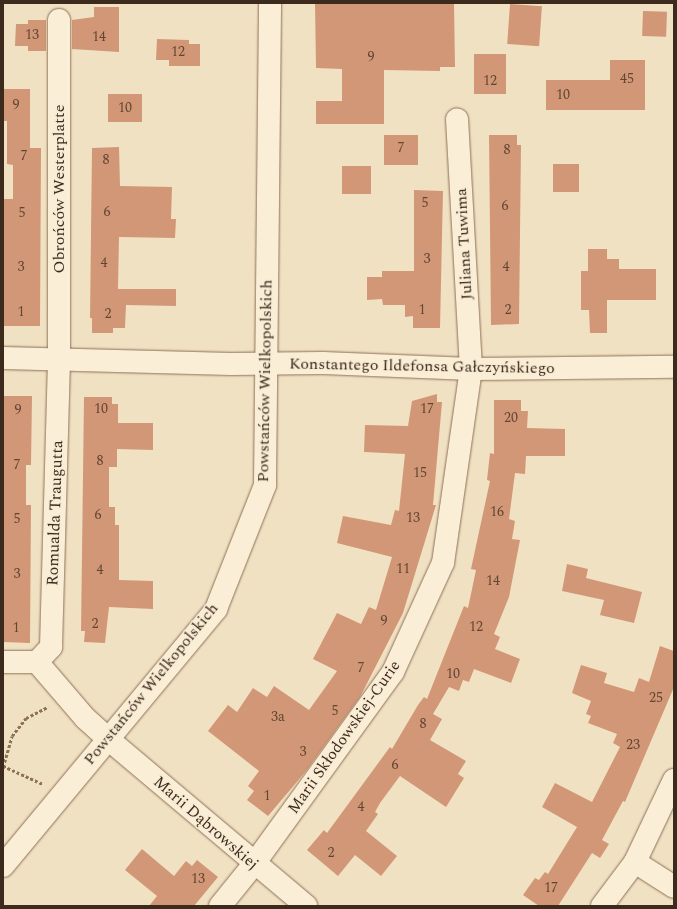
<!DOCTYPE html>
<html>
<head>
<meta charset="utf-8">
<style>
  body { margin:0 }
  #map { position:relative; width:677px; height:909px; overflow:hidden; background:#f1e1c3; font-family:Spectral,serif }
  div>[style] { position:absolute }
  .building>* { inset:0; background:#d29776; transform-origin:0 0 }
  .path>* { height:2.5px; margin-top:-1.25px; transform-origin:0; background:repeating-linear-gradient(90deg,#8d7158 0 3px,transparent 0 5px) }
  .roads { filter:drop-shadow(0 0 1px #8d7158) drop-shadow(0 0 1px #8d7158) }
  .minor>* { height:22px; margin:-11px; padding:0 11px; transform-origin:11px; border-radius:11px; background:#fbeed7 }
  span { translate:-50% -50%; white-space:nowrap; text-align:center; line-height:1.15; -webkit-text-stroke:3px #f8ebd3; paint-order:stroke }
  .number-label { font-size:14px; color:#624533 }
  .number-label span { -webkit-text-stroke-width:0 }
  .street-label { font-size:16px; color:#3c2a1d }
  .frame { position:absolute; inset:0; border:4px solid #3c2a1d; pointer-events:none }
</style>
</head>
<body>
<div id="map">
  <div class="building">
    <i style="clip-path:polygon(315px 3px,454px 3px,455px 67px,440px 67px,440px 71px,384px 70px,384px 124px,316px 124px,316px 101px,342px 101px,342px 69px,316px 68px)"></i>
    <i style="left:510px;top:4px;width:32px;height:40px;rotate:4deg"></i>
    <i style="clip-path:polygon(94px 7px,119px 7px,119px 52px,72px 49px,72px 20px,94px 17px)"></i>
    <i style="left:643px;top:11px;width:24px;height:25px;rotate:2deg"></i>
    <i style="clip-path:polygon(28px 20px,46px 20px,46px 51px,28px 51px,28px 46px,15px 46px,16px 24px,28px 24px)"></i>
    <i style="clip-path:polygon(157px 39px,189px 40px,189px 44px,200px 44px,200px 66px,169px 66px,169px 60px,156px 60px)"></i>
    <i style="left:474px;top:54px;width:32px;height:40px"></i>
    <i style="clip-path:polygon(610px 60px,645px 60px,645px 110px,546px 110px,546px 80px,610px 80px)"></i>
    <i style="clip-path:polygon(3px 89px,30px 89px,30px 148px,41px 148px,40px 326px,3px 326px,3px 199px,13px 199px,13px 165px,7px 164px,7px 121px,3px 121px)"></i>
    <i style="left:108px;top:94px;width:34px;height:28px"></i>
    <i style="left:384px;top:135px;width:34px;height:30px"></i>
    <i style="clip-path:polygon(489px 135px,517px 135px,517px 145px,521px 145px,519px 324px,491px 325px)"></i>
    <i style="clip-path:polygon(119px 147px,120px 186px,172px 187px,171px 219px,176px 219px,175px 238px,119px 237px,118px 289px,176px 289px,176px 306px,126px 305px,125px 328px,113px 328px,113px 333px,92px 333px,92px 318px,90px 318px,92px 148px)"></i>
    <i style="left:553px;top:164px;width:26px;height:28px"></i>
    <i style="left:342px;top:166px;width:29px;height:28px"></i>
    <i style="clip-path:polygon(414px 190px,443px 191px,440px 328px,413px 328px,413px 316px,405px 317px,405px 305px,383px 305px,382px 299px,367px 300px,367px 277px,382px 277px,382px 271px,414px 271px)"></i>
    <i style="clip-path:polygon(588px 249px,607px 249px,607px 259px,619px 259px,619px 269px,656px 269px,656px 300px,607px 300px,607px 333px,590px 333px,589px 310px,581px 310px,581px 271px,588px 271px)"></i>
    <i style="clip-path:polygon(437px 394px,437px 402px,442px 402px,433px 505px,436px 505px,403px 613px,360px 697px,306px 771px,268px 816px,247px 800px,254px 791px,248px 786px,259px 771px,208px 731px,228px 705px,237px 712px,253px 688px,267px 697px,274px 686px,309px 710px,337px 671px,313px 659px,337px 613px,361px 624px,369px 607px,376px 610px,392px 557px,337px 543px,343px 516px,391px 525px,395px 510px,399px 511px,405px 454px,364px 452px,365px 425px,408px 426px,412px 401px)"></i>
    <i style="clip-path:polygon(4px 396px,32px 396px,31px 465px,26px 465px,26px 505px,31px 505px,30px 643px,3px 642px)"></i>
    <i style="clip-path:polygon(84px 397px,112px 397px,112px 404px,118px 404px,118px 423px,153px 423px,153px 450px,117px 449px,117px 467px,109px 467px,109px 507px,115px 507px,115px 525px,119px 525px,119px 580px,153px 581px,153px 609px,109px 607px,105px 643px,84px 642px,85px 631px,81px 631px)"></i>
    <i style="clip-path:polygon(494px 400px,521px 400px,521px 411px,528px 411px,527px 428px,565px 429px,565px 456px,526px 456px,525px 474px,515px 473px,509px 519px,515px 521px,512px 539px,520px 540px,509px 597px,494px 634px,500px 637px,495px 649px,520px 659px,511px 683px,474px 669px,469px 682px,463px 680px,459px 691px,449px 687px,433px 714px,442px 719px,430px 740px,466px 761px,458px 774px,464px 778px,446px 807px,400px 776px,380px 803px,375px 812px,378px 814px,366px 831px,397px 856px,381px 876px,355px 855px,338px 876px,307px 850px,324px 830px,327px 833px,390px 747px,392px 749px,418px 705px,424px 697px,427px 699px,464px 606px,468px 608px,476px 570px,471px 569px,490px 481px,487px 480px,490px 453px,494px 454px)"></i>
    <i style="clip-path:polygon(567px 564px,588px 569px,586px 578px,642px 592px,634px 623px,600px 615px,604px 600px,562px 591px)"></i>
    <i style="clip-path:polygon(660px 646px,674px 651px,674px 687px,625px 802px,623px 801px,602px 840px,609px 844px,600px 858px,592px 853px,558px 906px,539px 906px,523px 895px,535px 878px,539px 880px,545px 872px,548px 874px,577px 827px,542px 807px,555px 783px,592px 802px,620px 747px,613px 743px,617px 734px,588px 723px,591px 716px,586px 714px,591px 701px,572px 693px,581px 665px,607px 673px,604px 683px,634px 692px,639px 678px,649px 682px)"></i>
    <i style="clip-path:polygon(142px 849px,174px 876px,186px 861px,192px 866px,197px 860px,218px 877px,194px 906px,149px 906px,157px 896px,125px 870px)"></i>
  </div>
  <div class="path">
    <i style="left:3px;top:766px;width:44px;rotate:24.2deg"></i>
    <i style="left:3px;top:767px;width:32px;rotate:-74deg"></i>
    <i style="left:12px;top:736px;width:23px;rotate:-52deg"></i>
    <i style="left:26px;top:718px;width:25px;rotate:-27deg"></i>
  </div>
  <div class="roads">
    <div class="minor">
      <i style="left:3px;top:358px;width:228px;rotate:1.5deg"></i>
      <i style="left:231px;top:364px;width:92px;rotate:-0.6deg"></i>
      <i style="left:323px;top:363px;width:148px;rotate:2.3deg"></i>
      <i style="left:471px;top:369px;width:203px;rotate:-0.6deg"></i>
      <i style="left:3px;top:662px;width:34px"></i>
      <i style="left:37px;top:662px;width:74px;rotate:49.4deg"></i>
      <i style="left:85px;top:718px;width:31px;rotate:42deg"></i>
      <i style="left:108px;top:739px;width:259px;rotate:40.1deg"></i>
      <i style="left:37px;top:662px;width:21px;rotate:-47deg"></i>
      <i style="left:51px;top:647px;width:289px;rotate:-88.4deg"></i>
      <i style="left:59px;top:358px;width:338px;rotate:-90deg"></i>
      <i style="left:635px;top:862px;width:46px;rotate:32.7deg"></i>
      <i style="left:3px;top:866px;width:334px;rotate:-50.3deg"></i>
      <i style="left:216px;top:609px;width:133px;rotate:-68.4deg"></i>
      <i style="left:265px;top:485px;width:482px;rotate:-89.4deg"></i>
      <i style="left:220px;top:906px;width:54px;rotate:-51deg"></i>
      <i style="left:254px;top:864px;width:237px;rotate:-54.1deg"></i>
      <i style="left:393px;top:672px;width:120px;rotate:-65.4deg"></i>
      <i style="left:443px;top:563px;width:196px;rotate:-81.8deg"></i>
      <i style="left:471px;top:369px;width:250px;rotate:-93.2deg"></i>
      <i style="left:602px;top:906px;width:55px;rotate:-53.1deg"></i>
      <i style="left:635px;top:862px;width:91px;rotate:-64.6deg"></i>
    </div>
  </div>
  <div class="number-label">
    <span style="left:32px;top:35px">13</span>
    <span style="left:99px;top:37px">14</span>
    <span style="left:178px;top:52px">12</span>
    <span style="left:371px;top:57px">9</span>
    <span style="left:627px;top:79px">45</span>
    <span style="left:490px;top:81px">12</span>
    <span style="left:563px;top:95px">10</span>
    <span style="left:16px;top:105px">9</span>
    <span style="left:125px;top:108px">10</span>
    <span style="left:401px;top:148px">7</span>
    <span style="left:507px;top:150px">8</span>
    <span style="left:24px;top:156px">7</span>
    <span style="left:106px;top:160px">8</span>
    <span style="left:425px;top:203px">5</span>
    <span style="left:505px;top:206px">6</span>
    <span style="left:107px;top:212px">6</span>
    <span style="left:22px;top:213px">5</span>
    <span style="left:427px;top:259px">3</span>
    <span style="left:104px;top:263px">4</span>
    <span style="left:21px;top:267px">3</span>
    <span style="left:506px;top:267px">4</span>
    <span style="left:422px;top:310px">1</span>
    <span style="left:508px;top:310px">2</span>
    <span style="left:21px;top:312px">1</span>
    <span style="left:108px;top:314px">2</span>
    <span style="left:101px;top:409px">10</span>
    <span style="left:427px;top:409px">17</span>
    <span style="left:18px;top:410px">9</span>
    <span style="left:511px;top:418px">20</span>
    <span style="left:100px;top:461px">8</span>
    <span style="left:17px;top:465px">7</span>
    <span style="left:420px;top:473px">15</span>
    <span style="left:497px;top:512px">16</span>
    <span style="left:98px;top:515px">6</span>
    <span style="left:413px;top:518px">13</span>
    <span style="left:17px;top:519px">5</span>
    <span style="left:403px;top:569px">11</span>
    <span style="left:100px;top:570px">4</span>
    <span style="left:17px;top:574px">3</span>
    <span style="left:493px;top:581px">14</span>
    <span style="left:384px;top:621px">9</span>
    <span style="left:95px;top:624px">2</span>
    <span style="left:476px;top:627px">12</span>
    <span style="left:16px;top:628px">1</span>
    <span style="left:361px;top:668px">7</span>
    <span style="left:453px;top:674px">10</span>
    <span style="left:656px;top:698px">25</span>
    <span style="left:335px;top:711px">5</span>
    <span style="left:278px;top:717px">3a</span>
    <span style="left:423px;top:724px">8</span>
    <span style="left:633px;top:745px">23</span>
    <span style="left:303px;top:752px">3</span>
    <span style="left:395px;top:765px">6</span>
    <span style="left:267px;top:796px">1</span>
    <span style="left:361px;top:807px">4</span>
    <span style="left:331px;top:853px">2</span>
    <span style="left:198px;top:879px">13</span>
    <span style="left:551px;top:888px">17</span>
  </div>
  <div class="street-label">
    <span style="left:59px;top:189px;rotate:-90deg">Obrońców Westerplatte</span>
    <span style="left:464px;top:244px;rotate:-93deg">Juliana Tuwima</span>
    <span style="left:422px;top:366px;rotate:1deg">Konstantego Ildefonsa Gałczyńskiego</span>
    <span style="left:265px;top:381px;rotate:-89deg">Powstańców Wielkopolskich</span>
    <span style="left:55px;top:513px;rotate:-88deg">Romualda Traugutta</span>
    <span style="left:151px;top:684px;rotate:-51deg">Powstańców Wielkopolskich</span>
    <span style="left:344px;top:737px;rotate:-55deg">Marii Skłodowskiej-Curie</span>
    <span style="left:206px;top:823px;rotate:41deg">Marii Dąbrowskiej</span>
  </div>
  <div class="frame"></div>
</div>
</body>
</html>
